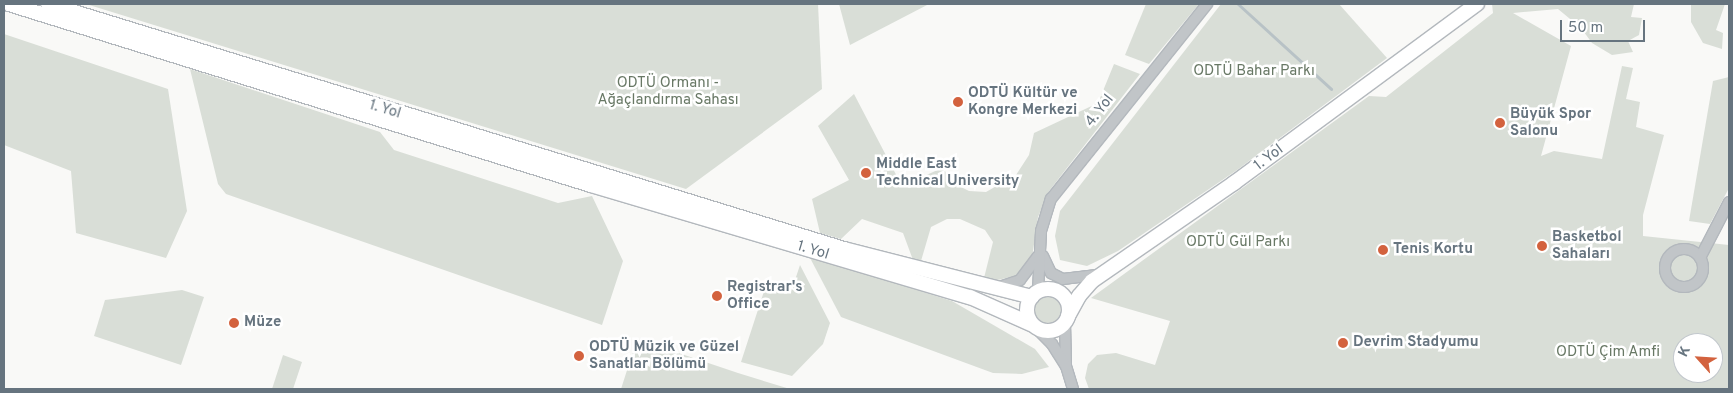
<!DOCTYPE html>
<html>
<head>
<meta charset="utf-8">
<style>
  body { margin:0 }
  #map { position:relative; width:1733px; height:393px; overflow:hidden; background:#f9f9f7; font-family:Overpass,sans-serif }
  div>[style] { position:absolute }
  .green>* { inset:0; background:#d9ded7 }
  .round { border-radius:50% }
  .stream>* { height:3px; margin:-1.5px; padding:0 1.5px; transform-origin:1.5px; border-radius:1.5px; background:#b8c2c6 }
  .roads { filter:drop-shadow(1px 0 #b3b8bd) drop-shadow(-1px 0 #b3b8bd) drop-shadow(0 1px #b3b8bd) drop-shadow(0 -1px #b3b8bd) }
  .street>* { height:10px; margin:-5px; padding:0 5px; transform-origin:5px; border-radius:5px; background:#c1c5c8 }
  .street>.ring { margin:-5px; padding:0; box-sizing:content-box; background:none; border:10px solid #c1c5c8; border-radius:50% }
  .secondary>* { height:14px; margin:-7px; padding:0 7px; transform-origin:7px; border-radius:7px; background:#fff }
  .secondary>.ring { margin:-7px; padding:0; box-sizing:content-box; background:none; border:14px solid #fff; border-radius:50% }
  .dots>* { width:14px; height:14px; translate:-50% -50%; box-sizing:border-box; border:2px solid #fff; border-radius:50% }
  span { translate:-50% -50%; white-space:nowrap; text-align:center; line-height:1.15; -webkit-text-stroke:5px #fff; paint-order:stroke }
  .park-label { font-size:15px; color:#687865 }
  .poi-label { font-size:15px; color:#66747f; font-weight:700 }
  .left { translate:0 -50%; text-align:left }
  .street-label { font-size:15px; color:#66747f }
  .frame { position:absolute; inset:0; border:5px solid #66747f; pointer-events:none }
  .north { position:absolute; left:1673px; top:333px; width:50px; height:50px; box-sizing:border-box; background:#fff; border:1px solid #c2c7cc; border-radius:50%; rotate:296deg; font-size:14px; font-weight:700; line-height:20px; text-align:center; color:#66747f }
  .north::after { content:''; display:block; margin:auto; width:18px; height:22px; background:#d3623e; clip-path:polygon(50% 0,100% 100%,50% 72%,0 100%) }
  .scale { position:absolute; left:1560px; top:20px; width:85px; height:22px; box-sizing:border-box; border:2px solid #66747f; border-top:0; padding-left:6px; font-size:15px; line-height:18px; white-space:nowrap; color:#66747f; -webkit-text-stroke:4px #fff; paint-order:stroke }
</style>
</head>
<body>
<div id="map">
  <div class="green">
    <i style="clip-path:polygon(86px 4px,818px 4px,822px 89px,686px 189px)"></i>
    <i style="clip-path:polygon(839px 4px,929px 4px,850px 45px)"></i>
    <i style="clip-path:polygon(1146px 4px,1199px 4px,1149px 64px,1125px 55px)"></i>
    <i style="clip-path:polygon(1221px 4px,1339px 4px,1387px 58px,1237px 170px,1118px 251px,1087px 266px,1060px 260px,1055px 236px,1060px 211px)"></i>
    <i style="clip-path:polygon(evenodd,1492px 4px,1634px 4px,1631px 17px,1642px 18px,1639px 35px,1628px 41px,1633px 52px,1612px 55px,1592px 43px,1581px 28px,1558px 9px,1513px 13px,1571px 46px,1541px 156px,1554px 151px,1602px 159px,1622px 66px,1633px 68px,1626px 99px,1640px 102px,1636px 127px,1664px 135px,1643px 215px,1643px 236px,1729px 245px,1729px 389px,1089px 389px,1085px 378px,1088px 364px,1097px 355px,1116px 353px,1155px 365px,1170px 321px,1091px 298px,1369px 96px,1386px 97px,1493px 13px,1492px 4px,1683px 343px,1713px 343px,1713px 373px,1683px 373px,1683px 343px)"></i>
    <i style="clip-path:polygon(1691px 4px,1725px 4px,1716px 30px,1723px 33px,1722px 49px,1703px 43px,1691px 22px)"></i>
    <i style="clip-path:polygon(4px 34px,168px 89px,187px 211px,166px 258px,76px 233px,71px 171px,4px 145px)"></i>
    <i style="clip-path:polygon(1114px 64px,1140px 74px,1049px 191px,1038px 217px,1032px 258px,1015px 276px,993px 281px,984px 278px,993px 242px,985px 230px,960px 219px,947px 219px,931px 227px,921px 261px,913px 260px,903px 233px,862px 219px,841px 239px,820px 233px,812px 199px,849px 180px,818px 126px,854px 94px,902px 186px,942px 168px,959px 186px,969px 191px,986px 192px,1016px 175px,1029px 155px,1034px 133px,1098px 103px)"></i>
    <i style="clip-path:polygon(190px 69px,380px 132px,394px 150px,558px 203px,592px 196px,623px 261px,602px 325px,226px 194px,218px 184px)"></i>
    <i style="clip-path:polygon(1729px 77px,1729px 188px,1710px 224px,1689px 221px,1713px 81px)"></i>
    <i style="clip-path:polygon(809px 256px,952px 301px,1035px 349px,1049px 367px,1022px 374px,993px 373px,841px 317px)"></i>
    <i style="clip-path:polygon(800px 265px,830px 323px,823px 344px,792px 376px,741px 362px,766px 285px,791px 292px)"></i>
    <i style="clip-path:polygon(182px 290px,204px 297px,181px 365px,94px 336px,105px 300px)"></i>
    <i class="round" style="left:1035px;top:297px;width:26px;height:26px"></i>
    <i style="clip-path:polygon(637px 339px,738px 373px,790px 389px,621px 389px)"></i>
    <i style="clip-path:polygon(283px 355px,302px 362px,293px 389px,272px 389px)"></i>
  </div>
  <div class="stream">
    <i style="left:1238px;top:4px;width:126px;rotate:42.4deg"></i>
  </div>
  <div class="roads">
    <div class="street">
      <i class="ring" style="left:1665px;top:249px;width:28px;height:28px"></i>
      <i style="left:1043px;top:256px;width:19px;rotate:65deg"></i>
      <i style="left:1051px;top:273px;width:13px;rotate:27deg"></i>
      <i style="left:1063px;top:279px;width:34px;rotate:-7deg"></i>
      <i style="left:1700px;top:258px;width:63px;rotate:-62.6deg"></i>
      <i style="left:999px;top:287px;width:22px;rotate:-18deg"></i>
      <i style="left:1020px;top:280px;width:30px;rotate:-53deg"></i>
      <i style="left:1038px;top:291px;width:60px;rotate:-87.1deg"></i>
      <i style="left:1041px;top:231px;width:34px;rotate:-73deg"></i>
      <i style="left:1051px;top:199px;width:250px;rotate:-51.3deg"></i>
      <i style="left:1065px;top:323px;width:43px;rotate:88.7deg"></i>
      <i style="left:1066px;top:366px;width:24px;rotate:73deg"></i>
      <i style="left:1037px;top:329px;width:21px;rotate:45deg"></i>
      <i style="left:1052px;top:344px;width:25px;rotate:58deg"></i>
    </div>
    <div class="secondary">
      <i style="left:9px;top:4px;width:609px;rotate:17.28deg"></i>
      <i style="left:591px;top:185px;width:395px;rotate:16.5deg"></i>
      <i style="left:970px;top:297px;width:67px;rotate:23.9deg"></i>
      <i style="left:48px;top:4px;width:833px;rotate:17.11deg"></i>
      <i style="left:844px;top:249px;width:194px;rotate:14.3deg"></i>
      <i class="ring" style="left:1027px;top:289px;width:28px;height:28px"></i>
      <i style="left:1068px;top:316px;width:23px;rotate:-61deg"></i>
      <i style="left:1079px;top:296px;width:20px;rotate:-49deg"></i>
      <i style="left:1092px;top:281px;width:173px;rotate:-34.6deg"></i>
      <i style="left:1234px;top:183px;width:302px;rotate:-36.4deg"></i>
    </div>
  </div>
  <div class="dots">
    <i style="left:958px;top:102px;background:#d3623e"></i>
    <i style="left:1500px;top:123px;background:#d3623e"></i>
    <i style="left:866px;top:173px;background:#d3623e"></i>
    <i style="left:1542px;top:246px;background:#d3623e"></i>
    <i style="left:1383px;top:250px;background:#d3623e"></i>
    <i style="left:717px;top:296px;background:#d3623e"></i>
    <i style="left:234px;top:323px;background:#d3623e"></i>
    <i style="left:1343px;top:343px;background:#d3623e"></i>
    <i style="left:579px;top:356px;background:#d3623e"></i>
  </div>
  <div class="park-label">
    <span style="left:1254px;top:72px">ODTÜ Bahar Parkı</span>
    <span style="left:668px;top:92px">ODTÜ Ormanı -<br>Ağaçlandırma Sahası</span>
    <span style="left:1238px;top:243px">ODTÜ Gül Parkı</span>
    <span style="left:1608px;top:353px">ODTÜ Çim Amfi</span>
  </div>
  <div class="poi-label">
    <span class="left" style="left:968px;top:102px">ODTÜ Kültür ve<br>Kongre Merkezi</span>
    <span class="left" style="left:1510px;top:123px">Büyük Spor<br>Salonu</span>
    <span class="left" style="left:876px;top:173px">Middle East<br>Technical University</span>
    <span class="left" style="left:1552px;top:246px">Basketbol<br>Sahaları</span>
    <span class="left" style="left:1393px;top:250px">Tenis Kortu</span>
    <span class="left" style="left:727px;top:296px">Registrar's<br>Office</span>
    <span class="left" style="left:244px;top:323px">Müze</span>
    <span class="left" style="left:1353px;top:343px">Devrim Stadyumu</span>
    <span class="left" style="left:589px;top:356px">ODTÜ Müzik ve Güzel<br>Sanatlar Bölümü</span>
  </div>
  <div class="street-label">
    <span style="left:385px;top:110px;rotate:17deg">1. Yol</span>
    <span style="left:1100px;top:111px;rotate:-52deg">4. Yol</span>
    <span style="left:1269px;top:158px;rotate:-37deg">1. Yol</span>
    <span style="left:813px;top:251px;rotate:17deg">1. Yol</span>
  </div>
  <div class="frame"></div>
  <div class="north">K</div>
  <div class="scale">50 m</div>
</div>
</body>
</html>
